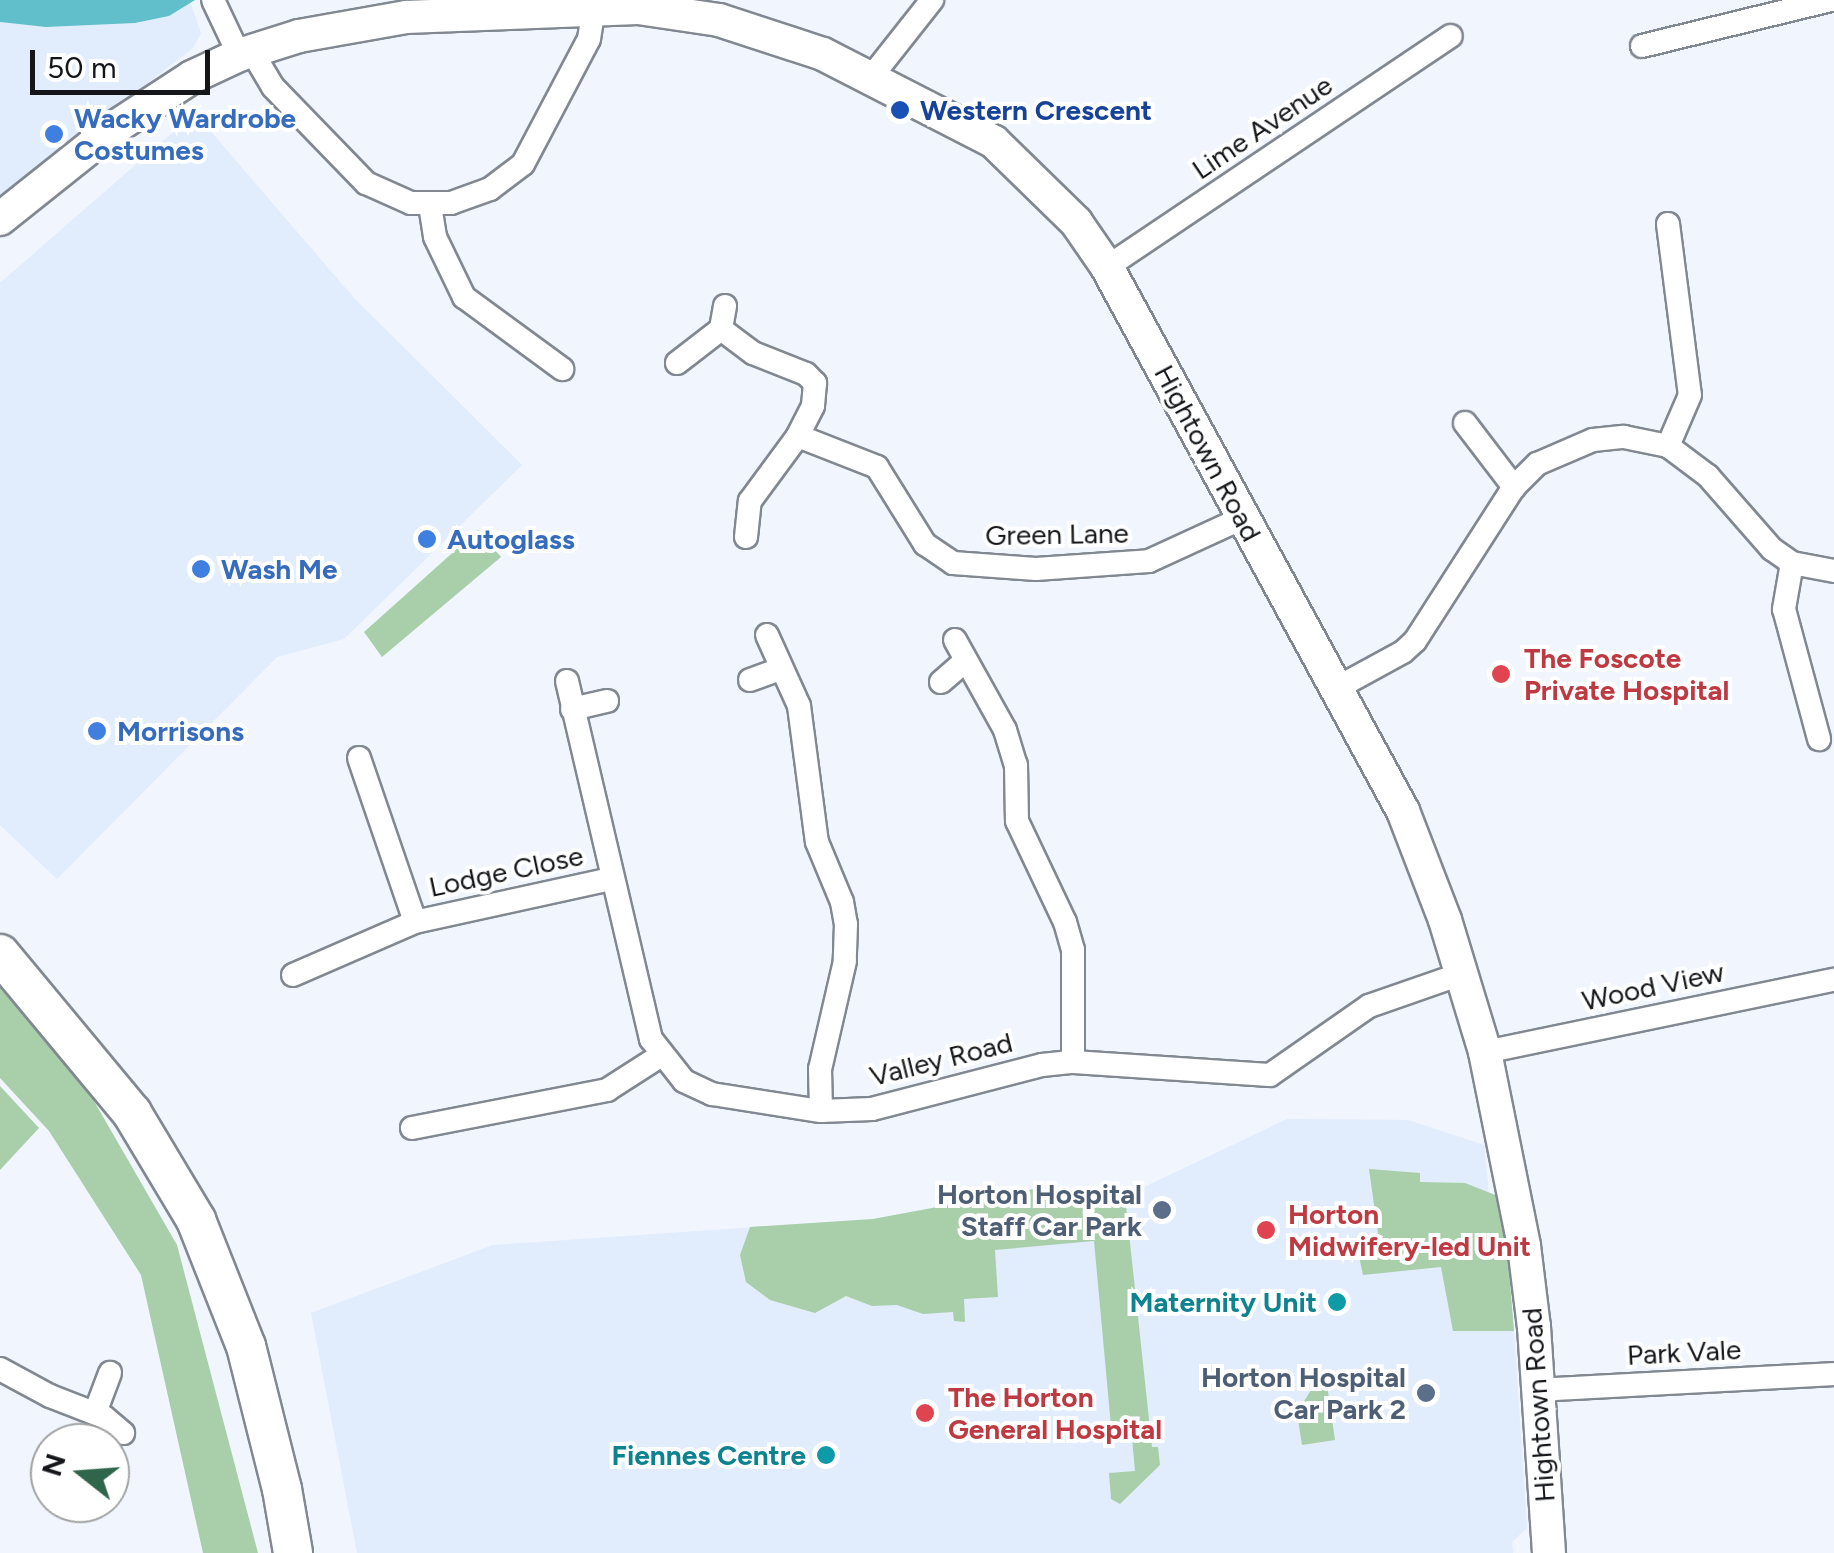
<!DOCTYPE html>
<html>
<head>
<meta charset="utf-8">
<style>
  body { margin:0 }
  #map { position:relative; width:1834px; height:1553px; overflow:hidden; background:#f0f5fe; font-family:Figtree,sans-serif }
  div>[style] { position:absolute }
  .built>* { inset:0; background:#e1ecfd }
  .green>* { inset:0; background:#a8cfa9 }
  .water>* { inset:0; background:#60bfca }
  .roads { filter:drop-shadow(2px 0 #828891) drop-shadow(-2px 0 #828891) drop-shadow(0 2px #828891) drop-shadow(0 -2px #828891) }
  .street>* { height:22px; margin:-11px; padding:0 11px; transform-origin:11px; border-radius:11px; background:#fff }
  .secondary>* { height:32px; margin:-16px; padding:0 16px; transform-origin:16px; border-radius:16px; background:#fff }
  .primary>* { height:38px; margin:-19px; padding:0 19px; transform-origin:19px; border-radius:19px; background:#fff }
  .dots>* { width:28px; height:28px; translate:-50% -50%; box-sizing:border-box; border:5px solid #fff; border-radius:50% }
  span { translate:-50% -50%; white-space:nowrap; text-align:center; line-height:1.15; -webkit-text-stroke:8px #fff; paint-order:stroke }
  .transit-label { font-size:28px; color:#164399; font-weight:700 }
  .left { translate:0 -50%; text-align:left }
  .shop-label { font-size:28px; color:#366cbe; font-weight:700 }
  .street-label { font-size:28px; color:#14161a }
  .health-label { font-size:28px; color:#be3a42; font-weight:700 }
  .service-label { font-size:28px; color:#4e5e75; font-weight:700 }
  .right { translate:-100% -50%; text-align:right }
  .culture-label { font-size:28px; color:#0d838f; font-weight:700 }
  .north { position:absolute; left:30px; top:1423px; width:100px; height:100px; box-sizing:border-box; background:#fff; border:2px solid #a1a2a3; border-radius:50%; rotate:287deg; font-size:28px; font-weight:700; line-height:40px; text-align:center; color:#14161a }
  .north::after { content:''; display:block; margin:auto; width:35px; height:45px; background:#2e654b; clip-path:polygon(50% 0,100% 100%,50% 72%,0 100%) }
  .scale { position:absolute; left:30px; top:50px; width:180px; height:45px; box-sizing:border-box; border:5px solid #14161a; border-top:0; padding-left:12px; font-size:30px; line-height:35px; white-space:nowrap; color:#14161a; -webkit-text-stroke:8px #fff; paint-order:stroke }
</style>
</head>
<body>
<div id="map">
  <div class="built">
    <i style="clip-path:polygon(190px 2px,201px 33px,193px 48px,0 197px,0 22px,46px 27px,135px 23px,169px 16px)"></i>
    <i style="clip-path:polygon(195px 113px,354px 298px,522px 465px,344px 639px,277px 657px,57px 879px,0 825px,0 283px)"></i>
    <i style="clip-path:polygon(1287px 1119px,1408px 1120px,1484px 1145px,1489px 1194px,1503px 1198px,1514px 1331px,1527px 1528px,1512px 1542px,1513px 1553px,357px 1553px,311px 1313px,493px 1245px,873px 1219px,1039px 1188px,1100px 1208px)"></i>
  </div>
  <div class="green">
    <i style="clip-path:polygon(478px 530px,501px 557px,382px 657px,364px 632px)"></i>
    <i style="clip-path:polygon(0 982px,87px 1089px,177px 1245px,258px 1553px,203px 1553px,141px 1275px,49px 1131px,0 1078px)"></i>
    <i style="clip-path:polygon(0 1086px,39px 1128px,0 1170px)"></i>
    <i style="clip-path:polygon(1369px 1169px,1420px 1173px,1420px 1182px,1465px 1183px,1503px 1198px,1514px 1331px,1453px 1331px,1441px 1267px,1363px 1275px,1356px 1243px,1360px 1236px,1378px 1233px)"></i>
    <i style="clip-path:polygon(1039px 1188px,1100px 1208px,1125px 1196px,1152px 1447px,1158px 1447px,1160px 1465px,1120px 1504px,1111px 1499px,1109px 1473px,1135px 1471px,1131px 1427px,1111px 1426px,1094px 1241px,995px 1250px,998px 1297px,964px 1299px,965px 1322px,954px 1321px,953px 1312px,923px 1314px,897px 1305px,872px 1306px,846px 1296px,815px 1313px,770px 1300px,746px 1282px,740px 1255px,750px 1227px,873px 1219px)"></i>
    <i style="clip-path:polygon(1326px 1378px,1335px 1440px,1302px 1445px,1297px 1413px,1314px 1385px)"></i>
  </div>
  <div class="water">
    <i style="clip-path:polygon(0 0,195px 0,169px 16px,135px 23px,46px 27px,0 22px)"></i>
  </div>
  <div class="roads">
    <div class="street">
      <i style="left:213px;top:0;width:61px;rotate:64.7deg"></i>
      <i style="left:1642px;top:46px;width:195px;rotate:-13.7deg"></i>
      <i style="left:251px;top:50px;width:43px;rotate:59.3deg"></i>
      <i style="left:273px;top:87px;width:134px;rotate:45.9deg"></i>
      <i style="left:366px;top:183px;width:49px;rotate:24deg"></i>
      <i style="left:411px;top:203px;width:40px"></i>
      <i style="left:451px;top:203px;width:41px;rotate:-19.7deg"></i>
      <i style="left:490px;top:189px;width:41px;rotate:-37.1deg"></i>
      <i style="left:523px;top:164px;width:141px;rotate:-62.2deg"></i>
      <i style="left:589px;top:39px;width:31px;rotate:-81deg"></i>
      <i style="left:872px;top:76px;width:97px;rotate:-51.7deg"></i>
      <i style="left:430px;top:205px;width:32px;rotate:81deg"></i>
      <i style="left:435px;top:237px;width:67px;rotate:64.2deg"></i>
      <i style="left:464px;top:297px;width:122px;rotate:36.3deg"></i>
      <i style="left:1668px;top:224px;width:172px;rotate:82.7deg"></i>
      <i style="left:1690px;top:395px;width:56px;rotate:113.3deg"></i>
      <i style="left:1107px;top:267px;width:414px;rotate:-33.9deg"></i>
      <i style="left:725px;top:306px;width:23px;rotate:100deg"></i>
      <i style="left:721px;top:329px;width:40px;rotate:37deg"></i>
      <i style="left:753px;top:353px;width:57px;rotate:21.6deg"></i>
      <i style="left:806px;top:374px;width:13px;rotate:45deg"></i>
      <i style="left:815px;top:383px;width:23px;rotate:95deg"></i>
      <i style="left:813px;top:406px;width:34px;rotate:117deg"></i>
      <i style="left:798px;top:436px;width:85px;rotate:21.4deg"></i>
      <i style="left:877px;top:467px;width:91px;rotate:58.1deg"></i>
      <i style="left:925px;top:544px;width:34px;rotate:34deg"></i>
      <i style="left:953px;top:563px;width:83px;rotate:4.1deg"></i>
      <i style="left:1036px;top:569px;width:113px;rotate:-4deg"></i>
      <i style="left:1149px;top:561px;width:103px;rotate:-24.6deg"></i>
      <i style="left:677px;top:363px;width:56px;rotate:-37.7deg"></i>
      <i style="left:1465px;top:423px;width:81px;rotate:52.6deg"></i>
      <i style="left:746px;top:537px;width:36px;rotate:-84deg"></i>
      <i style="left:750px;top:501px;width:81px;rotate:-53.6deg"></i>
      <i style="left:1792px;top:563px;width:47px;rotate:99.9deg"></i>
      <i style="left:1784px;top:609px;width:135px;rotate:74.9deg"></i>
      <i style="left:767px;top:635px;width:78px;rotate:65.7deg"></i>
      <i style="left:799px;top:706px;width:137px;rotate:82.5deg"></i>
      <i style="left:817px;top:842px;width:65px;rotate:67.4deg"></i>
      <i style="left:842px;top:902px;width:22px;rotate:80deg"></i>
      <i style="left:846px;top:924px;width:37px;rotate:92deg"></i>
      <i style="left:845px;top:961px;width:111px;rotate:103deg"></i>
      <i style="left:820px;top:1069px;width:42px;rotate:88.6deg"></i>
      <i style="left:955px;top:640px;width:103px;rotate:60.9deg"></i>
      <i style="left:1005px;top:730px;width:37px;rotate:73deg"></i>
      <i style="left:1016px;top:765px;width:56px;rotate:89deg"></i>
      <i style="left:1017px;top:821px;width:112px;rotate:64.6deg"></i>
      <i style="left:1065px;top:922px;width:29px;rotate:74deg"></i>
      <i style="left:1073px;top:950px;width:112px;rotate:90deg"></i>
      <i style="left:750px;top:680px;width:33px;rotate:-20deg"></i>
      <i style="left:567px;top:681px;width:368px;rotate:76.8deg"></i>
      <i style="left:651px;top:1039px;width:53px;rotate:51.8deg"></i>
      <i style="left:684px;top:1081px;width:31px;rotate:25deg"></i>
      <i style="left:712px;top:1094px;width:110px;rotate:8.9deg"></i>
      <i style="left:821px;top:1111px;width:51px;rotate:-2.2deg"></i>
      <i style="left:872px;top:1109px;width:176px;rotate:-14.5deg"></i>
      <i style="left:1042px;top:1065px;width:31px;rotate:-6deg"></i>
      <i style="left:1073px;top:1062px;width:197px;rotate:3.8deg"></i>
      <i style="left:1270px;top:1075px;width:121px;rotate:-34.9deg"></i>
      <i style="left:1369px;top:1006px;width:97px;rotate:-19.2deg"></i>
      <i style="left:941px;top:682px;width:33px;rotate:-41deg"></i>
      <i style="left:1335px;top:689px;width:77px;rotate:-28.6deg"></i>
      <i style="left:1403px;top:652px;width:16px;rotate:-43deg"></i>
      <i style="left:1415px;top:641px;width:183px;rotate:-57.3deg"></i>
      <i style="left:1514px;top:487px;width:33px;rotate:-45deg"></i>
      <i style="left:1537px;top:464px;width:61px;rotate:-23.2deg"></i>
      <i style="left:1593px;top:440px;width:31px;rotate:-6deg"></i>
      <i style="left:1624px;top:437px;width:45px;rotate:11.6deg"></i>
      <i style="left:1668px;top:446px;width:50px;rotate:36.9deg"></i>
      <i style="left:1708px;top:476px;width:97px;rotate:48.8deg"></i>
      <i style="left:1772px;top:549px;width:24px;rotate:35deg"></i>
      <i style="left:1792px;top:563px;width:43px;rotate:10.8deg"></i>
      <i style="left:572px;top:709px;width:36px;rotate:-13deg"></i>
      <i style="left:359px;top:758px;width:173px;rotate:71.1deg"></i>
      <i style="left:293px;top:975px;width:133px;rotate:-23.5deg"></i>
      <i style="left:415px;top:922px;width:200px;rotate:-12.4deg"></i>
      <i style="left:1485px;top:1052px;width:356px;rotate:-11.7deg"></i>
      <i style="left:412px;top:1128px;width:199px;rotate:-11deg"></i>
      <i style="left:607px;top:1090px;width:63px;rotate:-32.7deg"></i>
      <i style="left:0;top:1369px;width:57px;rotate:28.4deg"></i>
      <i style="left:50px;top:1396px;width:58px;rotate:21.3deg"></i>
      <i style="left:104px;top:1417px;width:25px;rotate:40deg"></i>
      <i style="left:1538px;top:1390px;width:296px;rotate:-3.1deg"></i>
      <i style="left:95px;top:1413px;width:43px;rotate:-69.4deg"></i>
    </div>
    <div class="secondary">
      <i style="left:0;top:219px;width:146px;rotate:-38.6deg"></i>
      <i style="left:114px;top:128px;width:93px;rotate:-33.2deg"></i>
      <i style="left:192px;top:77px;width:52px;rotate:-25.1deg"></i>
      <i style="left:239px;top:55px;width:63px;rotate:-17.6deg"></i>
      <i style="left:299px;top:36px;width:109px;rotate:-10.1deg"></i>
      <i style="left:406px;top:17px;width:232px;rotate:-2.2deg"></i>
      <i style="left:638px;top:8px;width:82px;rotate:8.4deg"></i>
      <i style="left:719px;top:20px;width:109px;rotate:18.1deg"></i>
      <i style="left:823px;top:54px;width:192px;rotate:27.2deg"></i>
      <i style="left:994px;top:142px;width:115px;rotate:44.3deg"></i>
      <i style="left:1076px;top:222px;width:55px;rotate:55.4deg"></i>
      <i style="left:1107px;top:267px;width:619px;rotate:61.45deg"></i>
      <i style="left:1403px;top:811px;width:117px;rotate:68.9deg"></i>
      <i style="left:1445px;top:920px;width:138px;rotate:73.1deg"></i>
      <i style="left:1485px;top:1052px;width:198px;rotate:78.6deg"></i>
      <i style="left:1524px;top:1246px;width:82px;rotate:83deg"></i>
      <i style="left:1534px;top:1327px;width:226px;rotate:86.2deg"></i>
    </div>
    <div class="primary">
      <i style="left:0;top:954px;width:207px;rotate:50.3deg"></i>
      <i style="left:132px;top:1113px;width:125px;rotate:59.1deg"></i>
      <i style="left:196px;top:1220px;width:136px;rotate:68.4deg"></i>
      <i style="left:246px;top:1346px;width:147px;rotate:75.9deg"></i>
      <i style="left:282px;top:1489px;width:65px;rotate:80.2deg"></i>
    </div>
  </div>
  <div class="dots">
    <i style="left:900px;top:110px;background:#1a4fb4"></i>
    <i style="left:54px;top:134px;background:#3f7fe0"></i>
    <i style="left:427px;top:539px;background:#3f7fe0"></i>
    <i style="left:201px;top:569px;background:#3f7fe0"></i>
    <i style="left:1501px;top:674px;background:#e0444e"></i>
    <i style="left:97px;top:731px;background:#3f7fe0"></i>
    <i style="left:1162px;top:1210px;background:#5c6f8a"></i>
    <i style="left:1266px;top:1230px;background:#e0444e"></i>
    <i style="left:1337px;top:1302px;background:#0f9aa8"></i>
    <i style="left:1426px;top:1393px;background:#5c6f8a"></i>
    <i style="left:925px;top:1413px;background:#e0444e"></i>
    <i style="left:826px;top:1455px;background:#0f9aa8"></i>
  </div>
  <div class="transit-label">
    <span class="left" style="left:920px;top:110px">Western Crescent</span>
  </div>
  <div class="shop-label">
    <span class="left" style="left:74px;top:134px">Wacky Wardrobe<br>Costumes</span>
    <span class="left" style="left:447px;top:539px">Autoglass</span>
    <span class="left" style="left:221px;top:569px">Wash Me</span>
    <span class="left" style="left:117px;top:731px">Morrisons</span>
  </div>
  <div class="street-label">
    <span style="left:1262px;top:127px;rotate:-34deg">Lime Avenue</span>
    <span style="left:1208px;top:453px;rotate:62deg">Hightown Road</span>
    <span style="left:1057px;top:534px;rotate:-1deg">Green Lane</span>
    <span style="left:506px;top:871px;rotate:-12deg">Lodge Close</span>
    <span style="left:1653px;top:986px;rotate:-12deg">Wood View</span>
    <span style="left:941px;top:1059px;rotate:-14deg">Valley Road</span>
    <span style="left:1684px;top:1352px;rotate:-3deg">Park Vale</span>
    <span style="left:1538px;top:1405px;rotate:-94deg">Hightown Road</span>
  </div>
  <div class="health-label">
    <span class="left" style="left:1524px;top:674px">The Foscote<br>Private Hospital</span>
    <span class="left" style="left:1288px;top:1230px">Horton<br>Midwifery-led Unit</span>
    <span class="left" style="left:948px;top:1413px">The Horton<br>General Hospital</span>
  </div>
  <div class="service-label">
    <span class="right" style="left:1142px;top:1210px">Horton Hospital<br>Staff Car Park</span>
    <span class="right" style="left:1406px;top:1393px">Horton Hospital<br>Car Park 2</span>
  </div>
  <div class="culture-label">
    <span class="right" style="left:1317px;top:1302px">Maternity Unit</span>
    <span class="right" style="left:806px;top:1455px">Fiennes Centre</span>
  </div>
  <div class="north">N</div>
  <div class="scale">50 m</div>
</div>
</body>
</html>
